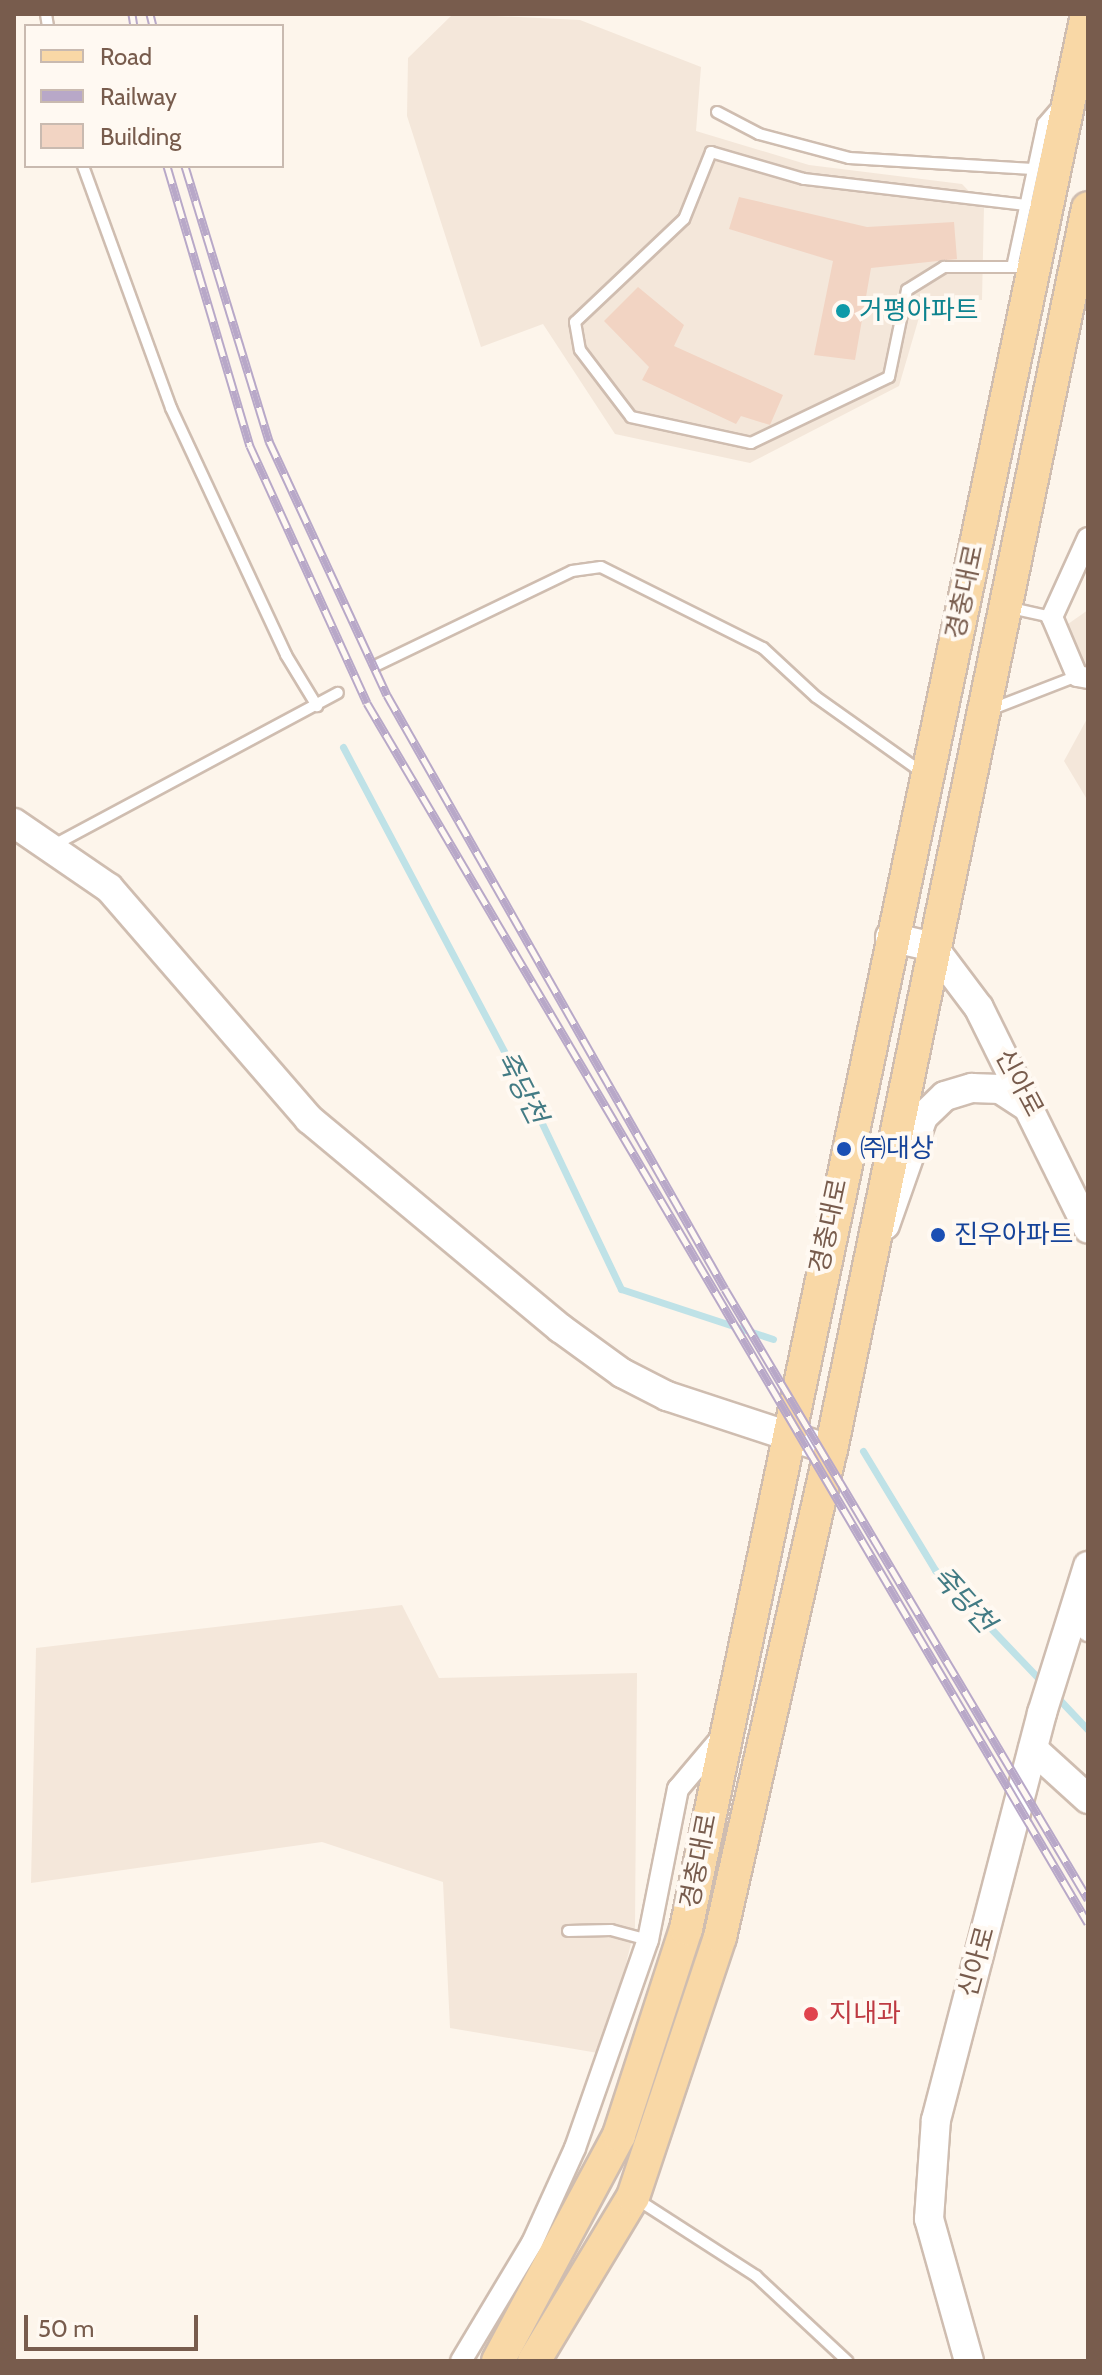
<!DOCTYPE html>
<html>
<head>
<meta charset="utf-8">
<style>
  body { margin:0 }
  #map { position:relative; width:1102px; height:2375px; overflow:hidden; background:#fdf5eb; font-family:Cabin,"Noto Sans KR",sans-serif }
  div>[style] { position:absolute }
  .residential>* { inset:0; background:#f4e7da }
  .stream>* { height:7px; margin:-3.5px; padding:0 3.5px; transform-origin:3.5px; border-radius:3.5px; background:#bfe2e7 }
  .building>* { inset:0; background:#f2d4c3 }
  .roads { filter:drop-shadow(2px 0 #cfbdb0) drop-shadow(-2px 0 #cfbdb0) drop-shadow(0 2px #cfbdb0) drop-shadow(0 -2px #cfbdb0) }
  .lane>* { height:10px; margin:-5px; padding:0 5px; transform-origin:5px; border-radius:5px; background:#fff }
  .street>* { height:20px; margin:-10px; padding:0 10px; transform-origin:10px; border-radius:10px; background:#fff }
  .secondary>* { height:28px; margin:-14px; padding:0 14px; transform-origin:14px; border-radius:14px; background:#fff }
  .primary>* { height:32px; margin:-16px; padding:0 16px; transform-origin:16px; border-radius:16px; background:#f9d8a6 }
  .rail>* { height:9px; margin-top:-4.5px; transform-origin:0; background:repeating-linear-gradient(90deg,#fff9f2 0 18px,#b8a8c8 0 36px); box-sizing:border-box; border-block:2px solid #b8a8c8 }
  .dots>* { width:22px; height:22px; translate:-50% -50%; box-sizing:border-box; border:4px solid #fff9f2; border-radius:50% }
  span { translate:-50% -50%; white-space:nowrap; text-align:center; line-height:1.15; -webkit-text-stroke:8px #fff9f2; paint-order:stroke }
  .culture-label { font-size:26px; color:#0d838f }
  .left { translate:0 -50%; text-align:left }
  .street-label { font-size:26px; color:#785c4d }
  .transit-label { font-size:26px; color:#164399 }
  .health-label { font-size:26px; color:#be3a42 }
  .water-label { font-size:28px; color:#437b84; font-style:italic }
  .frame { position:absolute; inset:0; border:16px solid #785c4d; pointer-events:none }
  .legend { position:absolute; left:24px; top:24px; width:260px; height:144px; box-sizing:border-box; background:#fff9f2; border:2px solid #c9bab0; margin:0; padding:10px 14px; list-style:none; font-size:24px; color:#785c4d }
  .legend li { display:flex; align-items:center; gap:16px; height:40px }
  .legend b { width:40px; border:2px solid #c9bab0 }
  .scale { position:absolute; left:24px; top:2315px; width:174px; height:36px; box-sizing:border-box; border:4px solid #785c4d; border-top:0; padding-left:10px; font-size:24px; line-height:28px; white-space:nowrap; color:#785c4d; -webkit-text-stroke:6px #fff9f2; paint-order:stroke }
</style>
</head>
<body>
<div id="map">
  <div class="residential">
    <i style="clip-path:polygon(453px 14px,580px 20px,701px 67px,696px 131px,809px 165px,962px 184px,984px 207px,982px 300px,925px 297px,899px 386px,750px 463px,615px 434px,543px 324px,481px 347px,407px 116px,408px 58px)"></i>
    <i style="clip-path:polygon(1088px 610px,1088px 684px,1058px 631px)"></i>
    <i style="clip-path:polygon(1088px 717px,1088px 801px,1064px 761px)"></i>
    <i style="clip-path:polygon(402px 1605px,439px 1678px,637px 1673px,635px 1927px,604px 2054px,450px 2028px,443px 1882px,322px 1842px,31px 1883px,36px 1648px)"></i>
  </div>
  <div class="stream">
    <i style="left:343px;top:747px;width:416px;rotate:62.1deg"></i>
    <i style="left:538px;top:1115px;width:193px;rotate:64.5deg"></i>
    <i style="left:621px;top:1289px;width:160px;rotate:18.2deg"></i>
    <i style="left:863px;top:1451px;width:139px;rotate:58.8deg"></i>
    <i style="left:935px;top:1570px;width:158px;rotate:46.3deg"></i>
    <i style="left:1056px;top:1696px;width:47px;rotate:46.7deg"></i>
  </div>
  <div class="building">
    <i style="clip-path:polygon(739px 197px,867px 227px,954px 222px,957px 259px,871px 268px,855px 360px,814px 355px,833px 261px,729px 229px)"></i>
    <i style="clip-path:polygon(638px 287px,684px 325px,674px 346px,783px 395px,770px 425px,741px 416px,736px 424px,642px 380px,649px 367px,604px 321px)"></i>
  </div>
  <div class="roads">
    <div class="lane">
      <i style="left:46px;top:14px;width:12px;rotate:81deg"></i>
      <i style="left:717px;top:112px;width:47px;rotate:27.6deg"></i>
      <i style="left:759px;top:134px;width:93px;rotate:14.9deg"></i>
      <i style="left:849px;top:158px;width:184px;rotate:3.4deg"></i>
      <i style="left:83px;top:166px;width:258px;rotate:70deg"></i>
      <i style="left:171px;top:408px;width:272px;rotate:65deg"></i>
      <i style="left:286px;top:655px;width:60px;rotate:58.7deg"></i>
      <i style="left:1026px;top:205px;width:224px;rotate:-173.3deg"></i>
      <i style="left:804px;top:179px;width:97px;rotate:-163.8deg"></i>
      <i style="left:711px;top:152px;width:72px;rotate:111.9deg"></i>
      <i style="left:684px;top:219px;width:150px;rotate:136.6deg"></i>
      <i style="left:575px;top:322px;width:28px;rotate:80deg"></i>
      <i style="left:580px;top:350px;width:84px;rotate:52.7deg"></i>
      <i style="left:631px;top:417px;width:123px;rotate:12.2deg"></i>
      <i style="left:751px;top:443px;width:153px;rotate:-25.6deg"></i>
      <i style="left:889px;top:377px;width:89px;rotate:-78.3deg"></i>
      <i style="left:907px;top:290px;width:44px;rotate:-31.9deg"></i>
      <i style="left:944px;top:267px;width:86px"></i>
      <i style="left:1013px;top:263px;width:143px;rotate:-77.9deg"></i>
      <i style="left:1043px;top:123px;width:23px;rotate:-49deg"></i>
      <i style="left:1011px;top:608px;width:42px;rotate:12.4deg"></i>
      <i style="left:377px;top:665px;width:216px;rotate:-25.7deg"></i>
      <i style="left:572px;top:571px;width:29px;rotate:-8deg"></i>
      <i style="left:601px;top:567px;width:181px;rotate:26.6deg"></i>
      <i style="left:763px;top:648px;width:72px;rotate:42.8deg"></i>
      <i style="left:816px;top:697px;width:131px;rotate:35.4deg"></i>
      <i style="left:992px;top:709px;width:91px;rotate:-21.2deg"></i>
      <i style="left:54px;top:845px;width:322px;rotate:-28.2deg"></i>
      <i style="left:568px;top:1931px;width:43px;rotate:-1.3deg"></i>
      <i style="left:611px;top:1930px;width:38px;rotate:15deg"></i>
      <i style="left:635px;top:2198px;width:144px;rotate:32.8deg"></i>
      <i style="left:756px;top:2276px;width:125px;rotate:43deg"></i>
    </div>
    <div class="street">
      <i style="left:1088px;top:538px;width:87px;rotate:114.5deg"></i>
      <i style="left:1052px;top:617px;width:64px;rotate:67deg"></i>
      <i style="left:1077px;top:676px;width:11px;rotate:10deg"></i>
      <i style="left:1074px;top:1616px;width:21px;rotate:47deg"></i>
      <i style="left:461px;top:2361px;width:138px;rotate:-59deg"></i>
      <i style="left:532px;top:2243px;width:104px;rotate:-65.6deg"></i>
      <i style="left:575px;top:2148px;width:220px;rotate:-70.7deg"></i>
      <i style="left:648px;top:1940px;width:154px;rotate:-78.8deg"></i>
      <i style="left:678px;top:1789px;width:68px;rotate:-49.8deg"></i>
    </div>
    <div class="secondary">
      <i style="left:14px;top:823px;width:115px;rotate:34.4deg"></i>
      <i style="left:109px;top:888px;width:306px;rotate:49.1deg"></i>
      <i style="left:309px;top:1119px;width:327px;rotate:39.8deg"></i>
      <i style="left:560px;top:1328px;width:77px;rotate:36deg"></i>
      <i style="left:622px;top:1373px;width:51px;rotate:27.1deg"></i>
      <i style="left:667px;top:1396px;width:173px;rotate:18.2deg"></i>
      <i style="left:890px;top:937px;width:44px;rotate:13.1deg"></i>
      <i style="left:933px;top:947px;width:76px;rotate:53deg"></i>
      <i style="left:979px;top:1008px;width:246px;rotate:63.7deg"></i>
      <i style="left:885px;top:1225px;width:114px;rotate:-70.6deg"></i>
      <i style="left:923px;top:1117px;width:30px;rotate:-44deg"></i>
      <i style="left:945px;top:1096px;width:28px;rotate:-17deg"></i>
      <i style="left:972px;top:1088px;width:28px;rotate:2deg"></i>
      <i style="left:1000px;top:1089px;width:37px;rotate:33deg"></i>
      <i style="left:1033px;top:1749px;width:74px;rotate:42.3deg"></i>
      <i style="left:969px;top:2361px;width:148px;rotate:-105.7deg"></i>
      <i style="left:929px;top:2219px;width:99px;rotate:-86deg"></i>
      <i style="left:936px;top:2120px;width:421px;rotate:-75.4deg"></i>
      <i style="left:1042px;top:1713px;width:154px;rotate:-72.6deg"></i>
    </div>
    <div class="primary">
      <i style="left:498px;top:2361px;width:256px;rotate:-61.8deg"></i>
      <i style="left:619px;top:2135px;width:217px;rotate:-72deg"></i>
      <i style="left:686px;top:1929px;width:1957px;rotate:-78.17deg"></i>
      <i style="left:534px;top:2361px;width:192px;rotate:-58.9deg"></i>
      <i style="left:633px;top:2197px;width:274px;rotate:-71.5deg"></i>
      <i style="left:720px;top:1937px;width:499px;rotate:-77.2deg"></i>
      <i style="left:831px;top:1450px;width:1268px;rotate:-78.31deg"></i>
    </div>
  </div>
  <div class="rail">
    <i style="left:132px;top:14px;width:12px;rotate:81deg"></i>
    <i style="left:150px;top:14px;width:12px;rotate:76deg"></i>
    <i style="left:167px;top:166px;width:292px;rotate:73.5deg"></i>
    <i style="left:250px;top:446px;width:282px;rotate:65.5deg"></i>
    <i style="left:367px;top:703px;width:1417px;rotate:59.42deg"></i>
    <i style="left:185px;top:166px;width:288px;rotate:73deg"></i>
    <i style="left:269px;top:441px;width:280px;rotate:65.1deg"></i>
    <i style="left:387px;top:695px;width:683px;rotate:60.36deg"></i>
    <i style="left:725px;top:1289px;width:710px;rotate:59.24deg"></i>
  </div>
  <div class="dots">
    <i style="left:843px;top:311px;background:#0f9aa8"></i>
    <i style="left:844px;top:1149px;background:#1a4fb4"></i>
    <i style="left:938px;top:1235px;background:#1a4fb4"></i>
    <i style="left:811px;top:2014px;background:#e0444e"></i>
  </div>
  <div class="culture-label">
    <span class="left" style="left:859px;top:311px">거평아파트</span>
  </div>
  <div class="street-label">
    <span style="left:965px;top:592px;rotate:-78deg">경충대로</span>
    <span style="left:1019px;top:1083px;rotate:62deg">신아로</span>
    <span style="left:829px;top:1226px;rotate:-78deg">경충대로</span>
    <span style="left:699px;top:1861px;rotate:-79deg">경충대로</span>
    <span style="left:977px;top:1962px;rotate:-75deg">신아로</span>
  </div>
  <div class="transit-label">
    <span class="left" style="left:860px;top:1149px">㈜대상</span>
    <span class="left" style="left:954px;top:1235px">진우아파트</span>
  </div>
  <div class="health-label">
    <span class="left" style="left:829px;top:2014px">지내과</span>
  </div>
  <div class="water-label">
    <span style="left:522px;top:1087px;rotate:63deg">죽당천</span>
    <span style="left:964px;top:1599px;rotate:48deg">죽당천</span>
  </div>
  <div class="frame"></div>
  <ul class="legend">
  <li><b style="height:10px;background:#f9d8a6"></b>Road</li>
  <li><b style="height:10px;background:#b8a8c8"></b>Railway</li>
  <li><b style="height:22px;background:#f2d4c3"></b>Building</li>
  </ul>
  <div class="scale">50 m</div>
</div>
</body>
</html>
